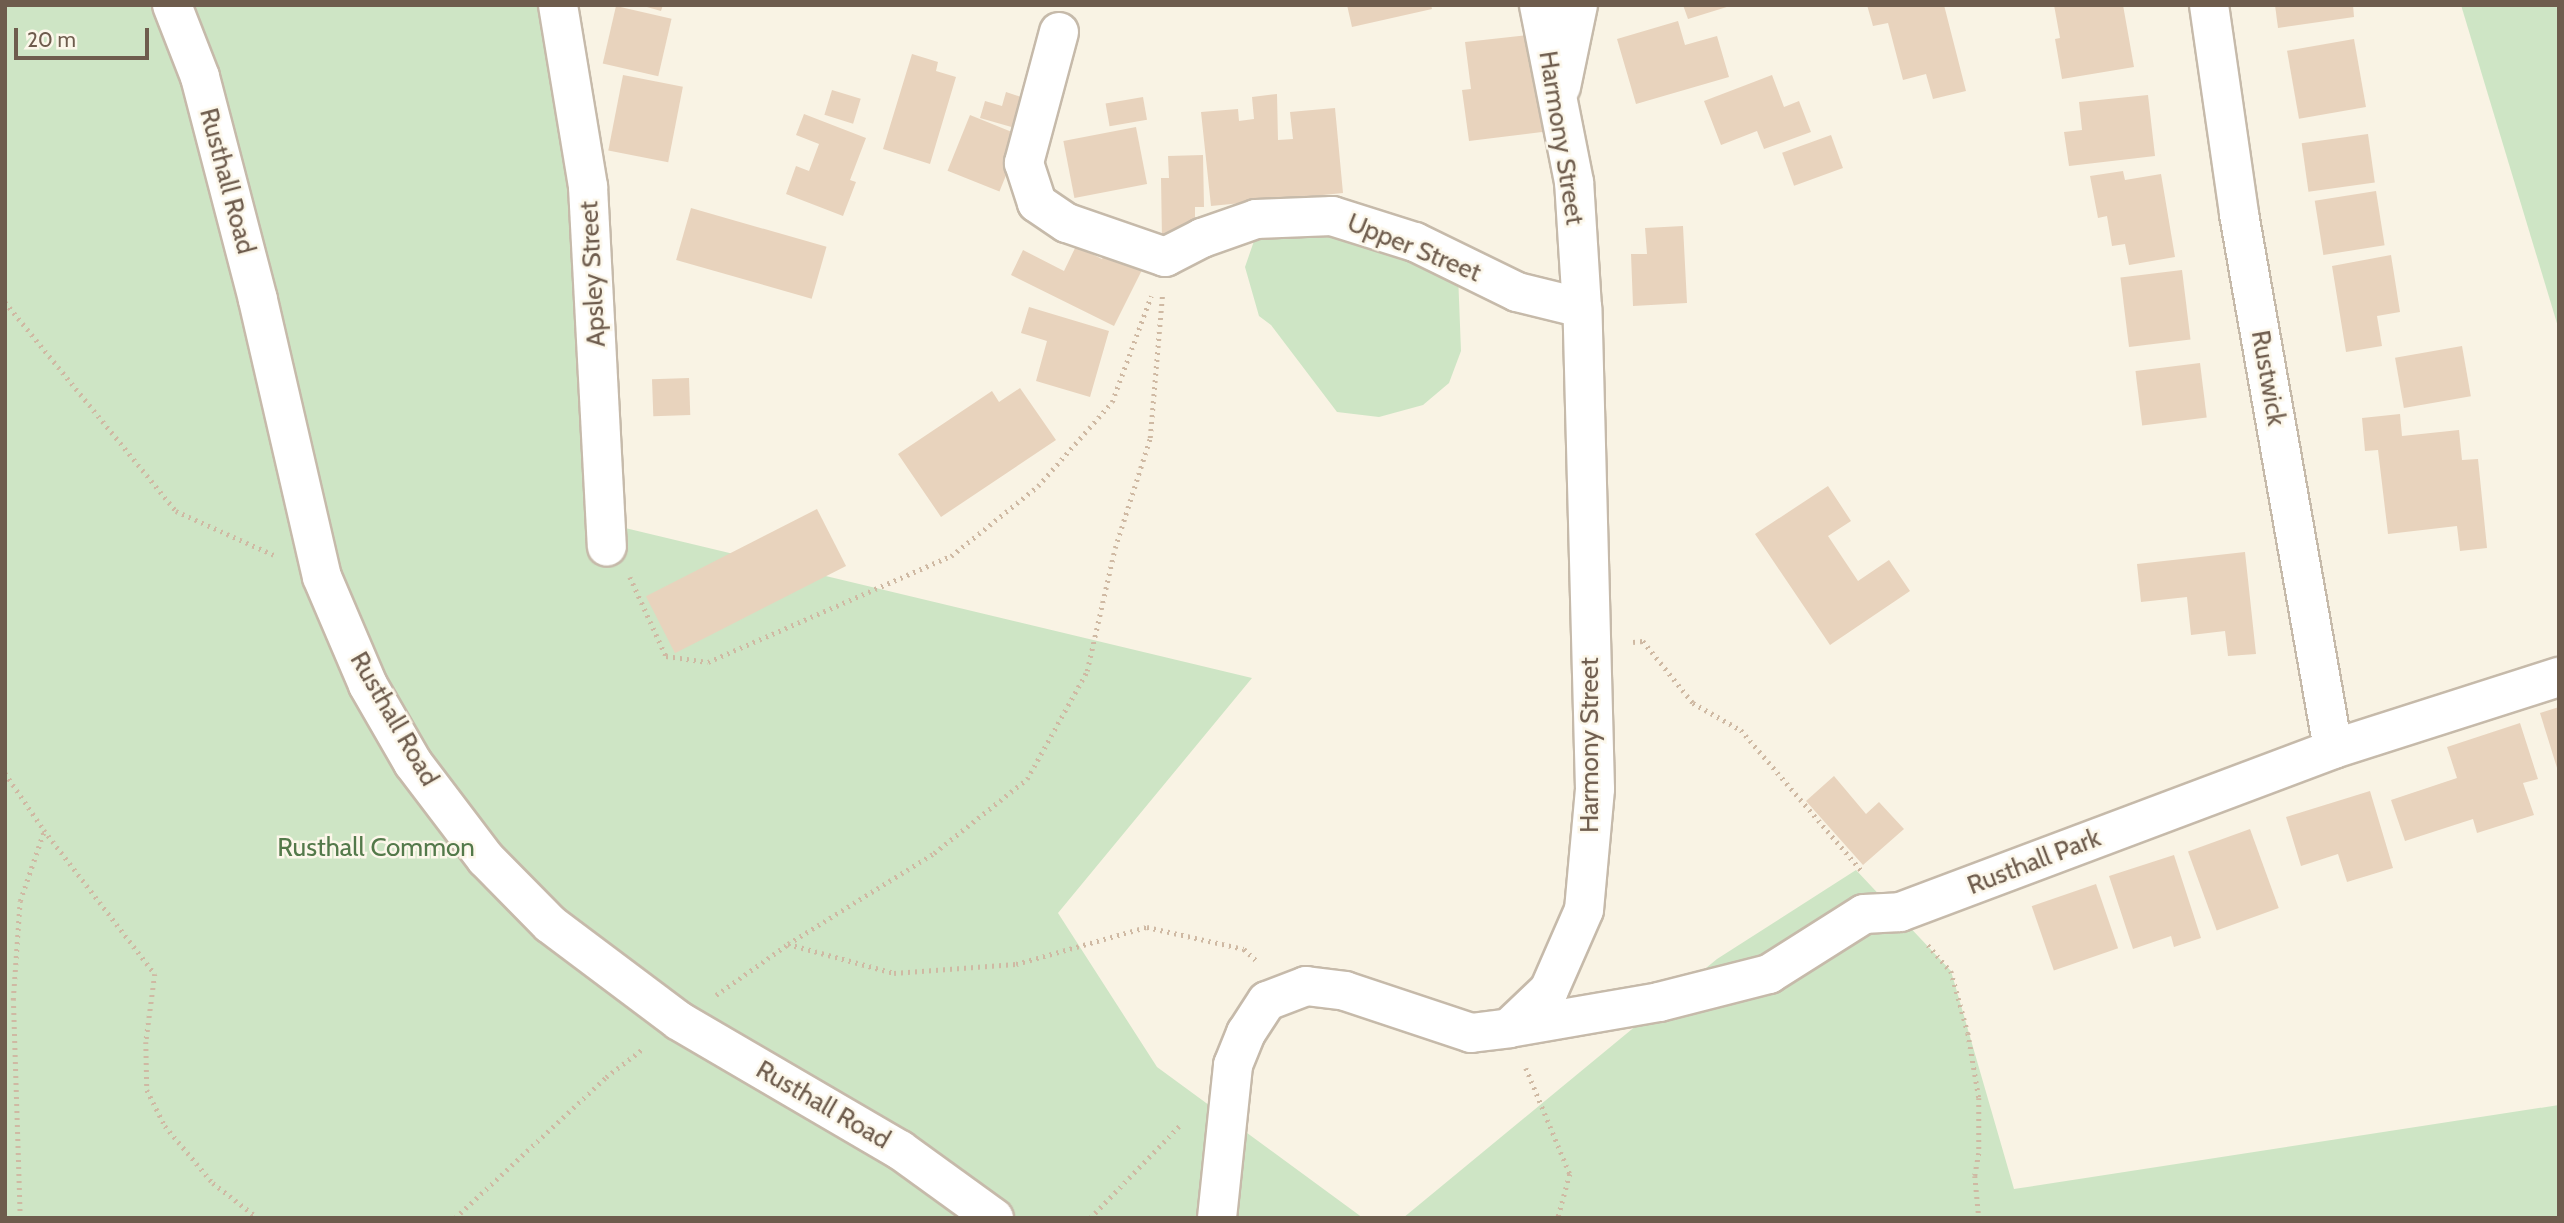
<!DOCTYPE html>
<html>
<head>
<meta charset="utf-8">
<style>
  body { margin:0 }
  #map { position:relative; width:2564px; height:1223px; overflow:hidden; background:#f9f3e4; font-family:Cabin,sans-serif }
  div>[style] { position:absolute }
  .green>* { inset:0; background:#cee5c5 }
  .building>* { inset:0; background:#e8d3bd; transform-origin:0 0 }
  .path>* { height:4.5px; margin-top:-2.25px; transform-origin:0; background:repeating-linear-gradient(90deg,#cfb9a3 0 2px,transparent 0 7px) }
  .roads { filter:drop-shadow(2px 0 #c6baaa) drop-shadow(-2px 0 #c6baaa) drop-shadow(0 2px #c6baaa) drop-shadow(0 -2px #c6baaa) }
  .minor>* { height:38px; margin:-19px; padding:0 19px; transform-origin:19px; border-radius:19px; background:#fff }
  span { translate:-50% -50%; white-space:nowrap; text-align:center; line-height:1.15; -webkit-text-stroke:5px #fcf7ea; paint-order:stroke }
  .street-label { font-size:26px; color:#6e5c4d }
  .park-label { font-size:26px; color:#53794a }
  .frame { position:absolute; inset:0; border:7px solid #6e5c4d; pointer-events:none }
  .scale { position:absolute; left:14px; top:28px; width:135px; height:32px; box-sizing:border-box; border:4px solid #6e5c4d; border-top:0; padding-left:9px; font-size:21px; line-height:24px; white-space:nowrap; color:#6e5c4d; -webkit-text-stroke:5px #fcf7ea; paint-order:stroke }
</style>
</head>
<body>
<div id="map">
  <div class="green">
    <i style="clip-path:polygon(5px 5px,576px 5px,600px 522px,1252px 678px,1058px 913px,1157px 1067px,1363px 1218px,5px 1218px)"></i>
    <i style="clip-path:polygon(2461px 5px,2559px 5px,2559px 330px)"></i>
    <i style="clip-path:polygon(1314px 223px,1458px 274px,1461px 351px,1449px 383px,1423px 405px,1379px 417px,1337px 412px,1271px 325px,1259px 316px,1245px 267px,1254px 241px,1273px 229px)"></i>
    <i style="clip-path:polygon(1856px 870px,1951px 971px,2014px 1189px,2559px 1105px,2559px 1218px,1403px 1218px,1717px 959px)"></i>
  </div>
  <div class="building">
    <i style="clip-path:polygon(640px 5px,663px 5px,661px 11px)"></i>
    <i style="clip-path:polygon(1347px 5px,1431px 5px,1432px 9px,1352px 27px)"></i>
    <i style="clip-path:polygon(1683px 5px,1730px 5px,1730px 6px,1688px 19px)"></i>
    <i style="clip-path:polygon(1867px 5px,1944px 5px,1966px 91px,1933px 99px,1926px 74px,1903px 80px,1888px 23px,1873px 26px)"></i>
    <i style="clip-path:polygon(2054px 5px,2123px 5px,2134px 67px,2062px 79px,2055px 39px,2060px 38px)"></i>
    <i style="clip-path:polygon(2275px 5px,2353px 5px,2354px 17px,2278px 28px)"></i>
    <i style="left:616px;top:6px;width:57px;height:59px;rotate:13deg"></i>
    <i style="clip-path:polygon(1678px 21px,1685px 45px,1717px 36px,1729px 77px,1636px 104px,1617px 39px)"></i>
    <i style="clip-path:polygon(1538px 34px,1550px 131px,1469px 141px,1462px 90px,1471px 89px,1465px 42px)"></i>
    <i style="left:2354px;top:39px;width:69px;height:68px;rotate:80deg"></i>
    <i style="clip-path:polygon(912px 54px,938px 62px,936px 71px,956px 77px,930px 164px,883px 149px)"></i>
    <i style="left:623px;top:75px;width:61px;height:77px;rotate:11deg"></i>
    <i style="clip-path:polygon(1772px 75px,1784px 107px,1799px 101px,1811px 132px,1764px 149px,1757px 131px,1721px 145px,1704px 101px)"></i>
    <i style="left:832px;top:90px;width:30px;height:26px;rotate:17deg"></i>
    <i style="clip-path:polygon(1006px 92px,1024px 98px,1015px 128px,980px 118px,985px 101px,1002px 106px)"></i>
    <i style="clip-path:polygon(1277px 94px,1278px 140px,1293px 139px,1290px 112px,1335px 108px,1343px 193px,1211px 206px,1201px 112px,1238px 109px,1239px 121px,1254px 119px,1252px 97px)"></i>
    <i style="clip-path:polygon(2148px 95px,2155px 156px,2069px 166px,2064px 132px,2082px 130px,2079px 102px)"></i>
    <i style="left:1143px;top:97px;width:23px;height:38px;rotate:80deg"></i>
    <i style="clip-path:polygon(804px 114px,866px 138px,850px 180px,856px 182px,843px 216px,786px 194px,796px 166px,809px 171px,819px 144px,796px 135px)"></i>
    <i style="left:970px;top:115px;width:56px;height:60px;rotate:22deg"></i>
    <i style="left:1136px;top:127px;width:58px;height:74px;rotate:79deg"></i>
    <i style="left:2368px;top:134px;width:49px;height:67px;rotate:82deg"></i>
    <i style="left:1831px;top:135px;width:35px;height:52px;rotate:70deg"></i>
    <i style="clip-path:polygon(1203px 155px,1204px 207px,1195px 207px,1195px 239px,1162px 240px,1161px 178px,1169px 178px,1168px 156px)"></i>
    <i style="clip-path:polygon(2123px 171px,2125px 180px,2161px 174px,2175px 257px,2129px 265px,2125px 244px,2112px 246px,2107px 216px,2098px 218px,2090px 176px)"></i>
    <i style="left:2376px;top:191px;width:55px;height:62px;rotate:81deg"></i>
    <i style="left:691px;top:208px;width:141px;height:54px;rotate:16deg"></i>
    <i style="clip-path:polygon(1683px 226px,1687px 303px,1633px 306px,1631px 254px,1647px 254px,1645px 228px)"></i>
    <i style="clip-path:polygon(1076px 246px,1102px 259px,1108px 248px,1144px 266px,1114px 326px,1011px 275px,1023px 250px,1064px 271px)"></i>
    <i style="clip-path:polygon(2391px 255px,2400px 312px,2377px 316px,2382px 346px,2346px 352px,2332px 266px)"></i>
    <i style="left:2182px;top:270px;width:70px;height:62px;rotate:83deg"></i>
    <i style="clip-path:polygon(1029px 307px,1109px 331px,1090px 397px,1036px 381px,1047px 341px,1021px 333px)"></i>
    <i style="left:2462px;top:346px;width:51px;height:68px;rotate:80deg"></i>
    <i style="left:2200px;top:363px;width:55px;height:65px;rotate:83deg"></i>
    <i style="left:689px;top:378px;width:37px;height:37px;rotate:88deg"></i>
    <i style="clip-path:polygon(1020px 388px,1056px 440px,941px 517px,898px 454px,992px 391px,999px 402px)"></i>
    <i style="clip-path:polygon(2400px 414px,2402px 436px,2459px 430px,2462px 460px,2478px 459px,2487px 548px,2460px 551px,2457px 526px,2388px 534px,2378px 450px,2365px 451px,2362px 418px)"></i>
    <i style="clip-path:polygon(1828px 486px,1851px 521px,1828px 536px,1858px 581px,1889px 560px,1910px 591px,1830px 645px,1755px 534px)"></i>
    <i style="left:817px;top:509px;width:64px;height:192px;rotate:63deg"></i>
    <i style="clip-path:polygon(2245px 552px,2256px 654px,2228px 656px,2225px 631px,2191px 635px,2187px 597px,2141px 602px,2137px 564px)"></i>
    <i style="clip-path:polygon(2559px 707px,2559px 770px,2558px 771px,2540px 713px)"></i>
    <i style="clip-path:polygon(2520px 723px,2538px 779px,2523px 783px,2534px 815px,2477px 833px,2473px 819px,2405px 841px,2391px 800px,2457px 778px,2447px 747px)"></i>
    <i style="clip-path:polygon(1834px 776px,1866px 814px,1879px 802px,1904px 829px,1863px 865px,1806px 801px)"></i>
    <i style="clip-path:polygon(2370px 791px,2393px 868px,2347px 882px,2338px 854px,2301px 866px,2286px 817px)"></i>
    <i style="left:2250px;top:829px;width:84px;height:66px;rotate:70deg"></i>
    <i style="clip-path:polygon(2174px 855px,2201px 938px,2174px 947px,2171px 936px,2133px 949px,2109px 876px)"></i>
    <i style="left:2096px;top:884px;width:68px;height:68px;rotate:71deg"></i>
  </div>
  <div class="path">
    <i style="left:5px;top:302px;width:270px;rotate:50.7deg"></i>
    <i style="left:176px;top:511px;width:107px;rotate:24.2deg"></i>
    <i style="left:630px;top:577px;width:87px;rotate:65.5deg"></i>
    <i style="left:666px;top:656px;width:42px;rotate:8.1deg"></i>
    <i style="left:708px;top:662px;width:265px;rotate:-23.6deg"></i>
    <i style="left:951px;top:556px;width:112px;rotate:-38.8deg"></i>
    <i style="left:1038px;top:486px;width:112px;rotate:-48.6deg"></i>
    <i style="left:1112px;top:402px;width:113px;rotate:-69.8deg"></i>
    <i style="left:1633px;top:642px;width:10px;rotate:-6deg"></i>
    <i style="left:1643px;top:641px;width:80px;rotate:51.1deg"></i>
    <i style="left:1693px;top:703px;width:55px;rotate:29.4deg"></i>
    <i style="left:1741px;top:730px;width:186px;rotate:49.4deg"></i>
    <i style="left:5px;top:773px;width:69px;rotate:55.6deg"></i>
    <i style="left:44px;top:830px;width:182px;rotate:52.4deg"></i>
    <i style="left:155px;top:974px;width:69px;rotate:97.5deg"></i>
    <i style="left:146px;top:1042px;width:48px;rotate:88.8deg"></i>
    <i style="left:147px;top:1090px;width:40px;rotate:63.4deg"></i>
    <i style="left:165px;top:1126px;width:75px;rotate:49.9deg"></i>
    <i style="left:213px;top:1183px;width:57px;rotate:37.9deg"></i>
    <i style="left:788px;top:944px;width:172px;rotate:-31.9deg"></i>
    <i style="left:934px;top:853px;width:119px;rotate:-38.5deg"></i>
    <i style="left:1027px;top:779px;width:124px;rotate:-60.9deg"></i>
    <i style="left:1087px;top:671px;width:126px;rotate:-77.2deg"></i>
    <i style="left:1115px;top:548px;width:115px;rotate:-72.3deg"></i>
    <i style="left:1150px;top:438px;width:142px;rotate:-85.1deg"></i>
    <i style="left:1928px;top:945px;width:35px;rotate:49deg"></i>
    <i style="left:1951px;top:971px;width:64px;rotate:74.7deg"></i>
    <i style="left:1968px;top:1033px;width:66px;rotate:80.4deg"></i>
    <i style="left:1979px;top:1098px;width:55px;rotate:90deg"></i>
    <i style="left:1979px;top:1153px;width:23px;rotate:100deg"></i>
    <i style="left:1975px;top:1176px;width:42px;rotate:84.6deg"></i>
    <i style="left:716px;top:995px;width:88px;rotate:-35.3deg"></i>
    <i style="left:788px;top:944px;width:110px;rotate:15.3deg"></i>
    <i style="left:894px;top:973px;width:122px;rotate:-4.2deg"></i>
    <i style="left:1016px;top:964px;width:136px;rotate:-15.8deg"></i>
    <i style="left:1147px;top:927px;width:99px;rotate:12.8deg"></i>
    <i style="left:1244px;top:949px;width:16px;rotate:43deg"></i>
    <i style="left:1526px;top:1068px;width:115px;rotate:67.5deg"></i>
    <i style="left:1570px;top:1174px;width:46px;rotate:105.3deg"></i>
    <i style="left:20px;top:1218px;width:218px;rotate:-91.8deg"></i>
    <i style="left:13px;top:1000px;width:99px;rotate:-86deg"></i>
    <i style="left:20px;top:901px;width:74px;rotate:-71.1deg"></i>
    <i style="left:455px;top:1218px;width:207px;rotate:-43deg"></i>
    <i style="left:606px;top:1077px;width:48px;rotate:-37.3deg"></i>
    <i style="left:1090px;top:1218px;width:132px;rotate:-45.9deg"></i>
  </div>
  <div class="roads">
    <div class="minor">
      <i style="left:172px;top:5px;width:77px;rotate:68.7deg"></i>
      <i style="left:200px;top:77px;width:230px;rotate:75.4deg"></i>
      <i style="left:258px;top:300px;width:284px;rotate:77deg"></i>
      <i style="left:322px;top:577px;width:117px;rotate:66.9deg"></i>
      <i style="left:368px;top:685px;width:90px;rotate:60deg"></i>
      <i style="left:413px;top:763px;width:121px;rotate:52.8deg"></i>
      <i style="left:486px;top:859px;width:91px;rotate:45.4deg"></i>
      <i style="left:550px;top:924px;width:161px;rotate:36.9deg"></i>
      <i style="left:679px;top:1021px;width:256px;rotate:30.3deg"></i>
      <i style="left:900px;top:1150px;width:116px;rotate:35.9deg"></i>
      <i style="left:558px;top:5px;width:184px;rotate:80.6deg"></i>
      <i style="left:588px;top:187px;width:360px;rotate:87deg"></i>
      <i style="left:2209px;top:5px;width:211px;rotate:81.8deg"></i>
      <i style="left:2239px;top:214px;width:543px;rotate:80.03deg"></i>
      <i style="left:1059px;top:32px;width:136px;rotate:105deg"></i>
      <i style="left:1024px;top:163px;width:42px;rotate:72deg"></i>
      <i style="left:1037px;top:203px;width:36px;rotate:34deg"></i>
      <i style="left:1067px;top:223px;width:104px;rotate:19.1deg"></i>
      <i style="left:1165px;top:257px;width:42px;rotate:-27.2deg"></i>
      <i style="left:1202px;top:238px;width:57px;rotate:-19.4deg"></i>
      <i style="left:1256px;top:219px;width:76px;rotate:-2.3deg"></i>
      <i style="left:1332px;top:216px;width:87px;rotate:17.4deg"></i>
      <i style="left:1415px;top:242px;width:114px;rotate:26.1deg"></i>
      <i style="left:1517px;top:292px;width:67px;rotate:13.8deg"></i>
      <i style="left:1561px;top:87px;width:84px;rotate:-78.3deg"></i>
      <i style="left:1509px;top:1028px;width:152px;rotate:-9.8deg"></i>
      <i style="left:1659px;top:1002px;width:114px;rotate:-14.3deg"></i>
      <i style="left:1769px;top:974px;width:112px;rotate:-32.3deg"></i>
      <i style="left:1864px;top:914px;width:36px;rotate:-3deg"></i>
      <i style="left:1900px;top:912px;width:463px;rotate:-20.6deg"></i>
      <i style="left:2333px;top:749px;width:237px;rotate:-17.7deg"></i>
      <i style="left:1217px;top:1218px;width:154px;rotate:-84deg"></i>
      <i style="left:1233px;top:1065px;width:35px;rotate:-68deg"></i>
      <i style="left:1246px;top:1033px;width:38px;rotate:-57deg"></i>
      <i style="left:1267px;top:1001px;width:42px;rotate:-21deg"></i>
      <i style="left:1306px;top:986px;width:39px;rotate:7deg"></i>
      <i style="left:1345px;top:991px;width:133px;rotate:18.4deg"></i>
      <i style="left:1471px;top:1033px;width:38px;rotate:-7deg"></i>
      <i style="left:1509px;top:1028px;width:55px;rotate:-43.5deg"></i>
      <i style="left:1549px;top:990px;width:87px;rotate:-66.4deg"></i>
      <i style="left:1584px;top:910px;width:121px;rotate:-84.8deg"></i>
      <i style="left:1595px;top:789px;width:481px;rotate:-91.5deg"></i>
      <i style="left:1582px;top:308px;width:126px;rotate:-93.6deg"></i>
      <i style="left:1574px;top:182px;width:180px;rotate:-101.2deg"></i>
    </div>
  </div>
  <div class="street-label">
    <span style="left:1561px;top:138px;rotate:81deg">Harmony Street</span>
    <span style="left:227px;top:181px;rotate:75deg">Rusthall Road</span>
    <span style="left:1414px;top:248px;rotate:22deg">Upper Street</span>
    <span style="left:593px;top:274px;rotate:-93deg">Apsley Street</span>
    <span style="left:2268px;top:378px;rotate:80deg">Rustwick</span>
    <span style="left:394px;top:719px;rotate:60deg">Rusthall Road</span>
    <span style="left:1590px;top:745px;rotate:-90deg">Harmony Street</span>
    <span style="left:2034px;top:862px;rotate:-21deg">Rusthall Park</span>
    <span style="left:823px;top:1105px;rotate:30deg">Rusthall Road</span>
  </div>
  <div class="park-label">
    <span style="left:376px;top:848px">Rusthall Common</span>
  </div>
  <div class="frame"></div>
  <div class="scale">20 m</div>
</div>
</body>
</html>
